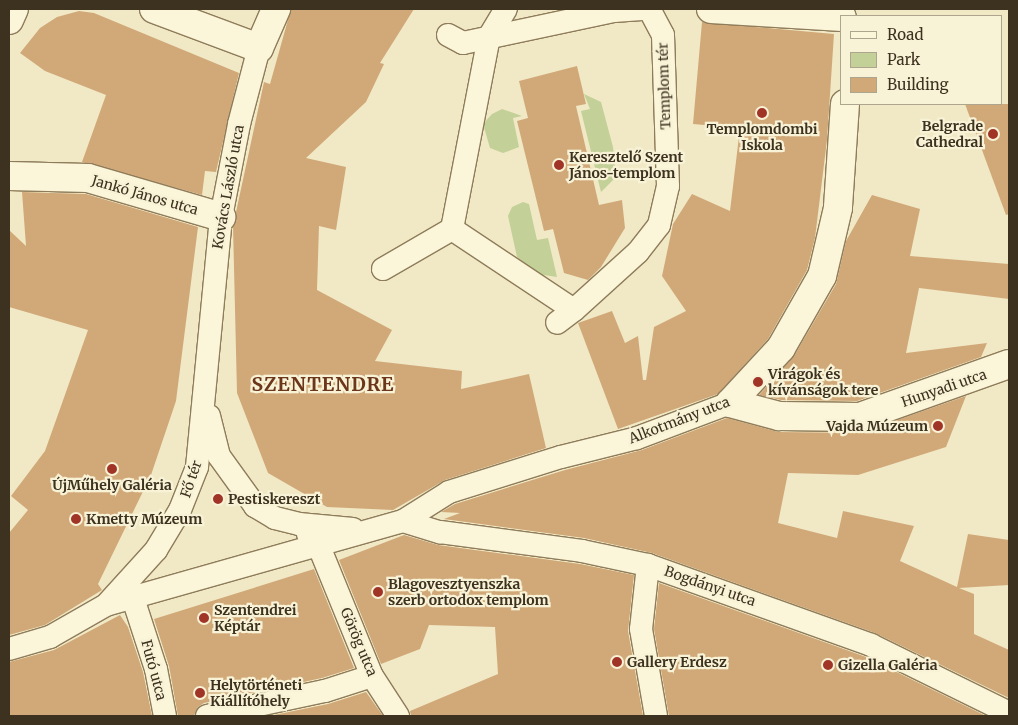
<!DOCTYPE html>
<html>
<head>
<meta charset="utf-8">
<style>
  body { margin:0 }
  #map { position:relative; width:1018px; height:725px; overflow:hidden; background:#f1e9c5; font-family:Merriweather,serif }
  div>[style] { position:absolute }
  .green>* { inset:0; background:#c3d098 }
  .building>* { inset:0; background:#d1a979 }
  .roads { filter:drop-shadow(1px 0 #8e7c5a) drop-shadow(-1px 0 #8e7c5a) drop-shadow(0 1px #8e7c5a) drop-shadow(0 -1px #8e7c5a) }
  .pedestrian>* { height:22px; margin:-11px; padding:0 11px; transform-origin:11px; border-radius:11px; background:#fbf5da }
  .minor>* { height:28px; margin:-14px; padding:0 14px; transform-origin:14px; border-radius:14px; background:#fbf5da }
  .dots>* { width:14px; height:14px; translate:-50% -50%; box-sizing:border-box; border:2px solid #f8f2d6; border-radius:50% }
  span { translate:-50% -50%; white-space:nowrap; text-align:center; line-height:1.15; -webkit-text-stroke:4.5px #f8f2d6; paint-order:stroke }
  .street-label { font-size:14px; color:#3d311f }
  .poi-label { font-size:14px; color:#3d311f; font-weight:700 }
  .right { translate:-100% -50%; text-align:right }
  .left { translate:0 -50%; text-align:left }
  .district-label { font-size:19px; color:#6c361b; font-weight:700; letter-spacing:1px }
  .frame { position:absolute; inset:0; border:10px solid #3d311f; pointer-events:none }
  .legend { position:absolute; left:840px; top:15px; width:162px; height:90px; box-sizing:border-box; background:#f8f2d6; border:1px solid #ada58d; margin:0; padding:6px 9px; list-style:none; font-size:15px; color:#3d311f }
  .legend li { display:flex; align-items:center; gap:10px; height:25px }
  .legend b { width:25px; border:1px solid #ada58d }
</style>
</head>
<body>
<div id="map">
  <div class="green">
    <i style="clip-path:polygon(584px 94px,601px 102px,613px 147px,616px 177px,601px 192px,581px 111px,590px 109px)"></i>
    <i style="clip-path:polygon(502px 109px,522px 116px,513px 118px,519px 147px,503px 153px,490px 148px,483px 124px,492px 114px)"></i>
    <i style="clip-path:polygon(523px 202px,529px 204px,537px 240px,548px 238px,557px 277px,537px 274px,517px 257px,508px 216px,512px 207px)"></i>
  </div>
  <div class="building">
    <i style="clip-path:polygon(291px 9px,414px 9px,380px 63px,384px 64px,366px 102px,306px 158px,346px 167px,336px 230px,319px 226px,317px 290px,392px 330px,375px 361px,462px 371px,461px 389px,529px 374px,546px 448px,445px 480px,393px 510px,327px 507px,268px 473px,237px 393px,233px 226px,264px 82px,270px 84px)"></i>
    <i style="clip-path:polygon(79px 11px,94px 13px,239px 73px,216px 172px,205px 171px,202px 195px,82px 162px,106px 95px,45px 71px,20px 53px,40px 28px,57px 17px)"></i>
    <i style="clip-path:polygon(702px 22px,834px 34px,827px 140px,815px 238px,807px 270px,768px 339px,718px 394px,618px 429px,578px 323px,612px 311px,625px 343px,638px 336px,643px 380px,646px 380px,654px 327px,686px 311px,662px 276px,673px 224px,692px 194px,730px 211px,740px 128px,693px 124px)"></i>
    <i style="clip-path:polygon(577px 66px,586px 104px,576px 106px,599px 205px,622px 200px,625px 228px,601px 267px,588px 280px,564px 273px,553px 229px,544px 231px,517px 121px,528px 118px,519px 81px)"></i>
    <i style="clip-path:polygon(965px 104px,1009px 104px,1009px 214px,1006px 215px)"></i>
    <i style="clip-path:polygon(22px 192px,86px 194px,198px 227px,176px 401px,151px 475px,98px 584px,102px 590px,45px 625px,9px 635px,9px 533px,28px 510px,11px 496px,45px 451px,88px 330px,9px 307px,9px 230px,26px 246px)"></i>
    <i style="clip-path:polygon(872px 195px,920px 209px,910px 256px,1009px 264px,1009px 299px,919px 288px,906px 353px,987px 343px,981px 357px,857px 401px,781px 400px,759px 395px,794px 356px,836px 284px,846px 241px)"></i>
    <i style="clip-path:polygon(966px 396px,946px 447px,858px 475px,788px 473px,778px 523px,837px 538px,843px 511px,914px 526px,900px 561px,957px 587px,968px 534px,1009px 540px,1009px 585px,959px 588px,974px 594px,974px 634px,1009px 650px,1009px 698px,875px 633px,652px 553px,584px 538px,444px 519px,460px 513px,441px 512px,455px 504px,565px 470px,642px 450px,727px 418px,779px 432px,860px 433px)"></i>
    <i style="clip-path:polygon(404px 535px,438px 545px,580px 564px,634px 575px,628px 631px,643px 716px,411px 716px,410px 711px,498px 674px,495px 627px,429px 625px,420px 649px,381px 664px,339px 560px)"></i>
    <i style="clip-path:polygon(314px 569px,354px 668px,322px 678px,204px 703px,198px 707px,194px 716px,178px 716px,169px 666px,154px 619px)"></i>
    <i style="clip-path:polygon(659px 583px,866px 657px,986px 716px,669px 716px,654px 629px)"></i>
    <i style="clip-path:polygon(120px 615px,128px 627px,143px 672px,152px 716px,9px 716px,9px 662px,54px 650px)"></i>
    <i style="clip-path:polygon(366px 692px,383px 716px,269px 716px,328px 704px)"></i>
  </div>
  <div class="roads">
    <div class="pedestrian">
      <i style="left:448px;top:35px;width:17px;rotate:28deg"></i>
      <i style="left:463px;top:43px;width:154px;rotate:-12deg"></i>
      <i style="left:614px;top:11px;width:28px;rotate:-4deg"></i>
      <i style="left:452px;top:229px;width:146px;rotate:33.6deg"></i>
      <i style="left:574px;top:310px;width:21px;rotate:143deg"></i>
      <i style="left:383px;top:269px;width:80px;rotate:-30.1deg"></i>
      <i style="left:452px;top:229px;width:196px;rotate:-79.1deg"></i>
      <i style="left:489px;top:37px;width:33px;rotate:-59deg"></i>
      <i style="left:574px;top:310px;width:86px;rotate:-42.2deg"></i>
      <i style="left:638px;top:252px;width:34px;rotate:-52deg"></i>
      <i style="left:659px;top:225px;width:40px;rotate:-77deg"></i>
      <i style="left:668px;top:186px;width:151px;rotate:-91.9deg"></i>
      <i style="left:663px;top:35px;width:30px;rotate:-118deg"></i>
      <i style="left:209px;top:416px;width:41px;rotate:76deg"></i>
      <i style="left:219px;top:456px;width:62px;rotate:54.2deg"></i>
      <i style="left:255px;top:506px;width:23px;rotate:31deg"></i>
      <i style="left:275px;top:518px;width:25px;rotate:14deg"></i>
      <i style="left:299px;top:524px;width:54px;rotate:5.3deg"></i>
      <i style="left:403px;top:521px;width:54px;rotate:-32.2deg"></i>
      <i style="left:449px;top:492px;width:117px;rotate:-17.4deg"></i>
      <i style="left:561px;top:457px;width:78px;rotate:-14deg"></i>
      <i style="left:637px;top:438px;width:99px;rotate:-20.6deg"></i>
      <i style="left:308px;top:534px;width:14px;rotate:45deg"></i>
      <i style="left:318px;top:544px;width:143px;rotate:67.8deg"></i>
      <i style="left:372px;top:676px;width:48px;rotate:57deg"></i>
      <i style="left:648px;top:565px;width:64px;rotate:96.2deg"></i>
      <i style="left:641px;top:629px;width:88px;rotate:80.2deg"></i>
      <i style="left:128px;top:583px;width:90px;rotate:72deg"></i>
      <i style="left:156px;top:669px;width:48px;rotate:79.2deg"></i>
      <i style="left:108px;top:603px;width:72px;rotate:-47.8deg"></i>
      <i style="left:156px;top:550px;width:47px;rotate:-59deg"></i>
      <i style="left:180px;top:510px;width:46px;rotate:-68.4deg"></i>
      <i style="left:197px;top:467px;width:251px;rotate:-84.5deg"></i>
      <i style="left:221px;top:217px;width:95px;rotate:-79deg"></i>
      <i style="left:239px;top:124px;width:79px;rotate:-75.3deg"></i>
      <i style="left:9px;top:649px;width:43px;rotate:-16.3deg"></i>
      <i style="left:50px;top:637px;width:64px;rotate:-29.7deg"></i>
      <i style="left:106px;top:605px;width:309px;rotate:-15.8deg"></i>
      <i style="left:403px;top:521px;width:39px;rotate:17deg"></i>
      <i style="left:440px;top:532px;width:143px;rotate:7.6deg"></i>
      <i style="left:582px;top:551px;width:67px;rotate:12deg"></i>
      <i style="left:648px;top:565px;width:237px;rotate:19.7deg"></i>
      <i style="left:871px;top:645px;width:154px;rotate:26.2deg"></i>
      <i style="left:207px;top:716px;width:121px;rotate:-12deg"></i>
      <i style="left:325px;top:691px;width:49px;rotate:-17.7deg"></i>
    </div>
    <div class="minor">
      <i style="left:154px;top:9px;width:112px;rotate:20.4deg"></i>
      <i style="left:259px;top:48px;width:43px;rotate:-66.4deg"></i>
      <i style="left:711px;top:9px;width:131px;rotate:3.5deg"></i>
      <i style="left:9px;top:20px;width:12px;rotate:-66deg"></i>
      <i style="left:845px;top:104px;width:104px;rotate:93.9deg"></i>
      <i style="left:838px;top:208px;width:70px;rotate:103.2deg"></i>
      <i style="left:822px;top:276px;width:83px;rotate:119.7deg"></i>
      <i style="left:781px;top:348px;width:75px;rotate:132.8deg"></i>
      <i style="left:730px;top:403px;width:51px;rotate:14.9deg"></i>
      <i style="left:779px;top:416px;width:81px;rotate:0.7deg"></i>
      <i style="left:860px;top:417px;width:158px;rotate:-19.6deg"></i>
      <i style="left:9px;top:176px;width:79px;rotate:1.5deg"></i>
      <i style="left:88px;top:178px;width:139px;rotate:16.3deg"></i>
    </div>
  </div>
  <div class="dots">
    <i style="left:762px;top:113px;background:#a03426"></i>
    <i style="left:993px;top:134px;background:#a03426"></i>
    <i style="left:559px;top:165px;background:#a03426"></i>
    <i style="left:758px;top:382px;background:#a03426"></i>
    <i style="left:938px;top:426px;background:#a03426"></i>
    <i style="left:112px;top:469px;background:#a03426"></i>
    <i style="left:218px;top:499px;background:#a03426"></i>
    <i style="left:76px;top:519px;background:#a03426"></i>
    <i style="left:378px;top:592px;background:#a03426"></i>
    <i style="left:204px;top:618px;background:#a03426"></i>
    <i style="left:617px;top:662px;background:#a03426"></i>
    <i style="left:828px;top:665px;background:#a03426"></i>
    <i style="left:200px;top:693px;background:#a03426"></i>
  </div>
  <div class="street-label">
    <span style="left:664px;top:86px;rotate:-92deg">Templom tér</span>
    <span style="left:228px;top:187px;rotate:-80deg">Kovács László utca</span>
    <span style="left:145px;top:195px;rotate:16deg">Jankó János utca</span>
    <span style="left:944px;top:388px;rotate:-19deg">Hunyadi utca</span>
    <span style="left:679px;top:420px;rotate:-21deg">Alkotmány utca</span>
    <span style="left:191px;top:479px;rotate:-71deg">Fő tér</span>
    <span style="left:710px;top:586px;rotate:19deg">Bogdányi utca</span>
    <span style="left:359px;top:642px;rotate:67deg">Görög utca</span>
    <span style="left:154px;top:670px;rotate:75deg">Futó utca</span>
  </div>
  <div class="poi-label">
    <span class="right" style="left:983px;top:134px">Belgrade<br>Cathedral</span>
    <span style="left:762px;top:137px">Templomdombi<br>Iskola</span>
    <span class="left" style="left:569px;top:165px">Keresztelő Szent<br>János-templom</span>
    <span class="left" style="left:768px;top:382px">Virágok és<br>kívánságok tere</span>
    <span class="right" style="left:928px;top:426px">Vajda Múzeum</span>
    <span style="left:112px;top:485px">ÚjMűhely Galéria</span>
    <span class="left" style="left:228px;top:499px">Pestiskereszt</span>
    <span class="left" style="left:86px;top:519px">Kmetty Múzeum</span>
    <span class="left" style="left:388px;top:592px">Blagovesztyenszka<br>szerb ortodox templom</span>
    <span class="left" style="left:214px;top:618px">Szentendrei<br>Képtár</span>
    <span class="left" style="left:627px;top:662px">Gallery Erdesz</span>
    <span class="left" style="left:838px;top:665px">Gizella Galéria</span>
    <span class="left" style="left:210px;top:693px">Helytörténeti<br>Kiállítóhely</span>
  </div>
  <div class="district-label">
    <span style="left:323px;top:385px">SZENTENDRE</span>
  </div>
  <div class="frame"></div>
  <ul class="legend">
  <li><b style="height:6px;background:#fbf5da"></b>Road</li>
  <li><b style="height:14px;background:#c3d098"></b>Park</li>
  <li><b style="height:14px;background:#d1a979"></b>Building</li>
  </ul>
</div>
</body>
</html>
